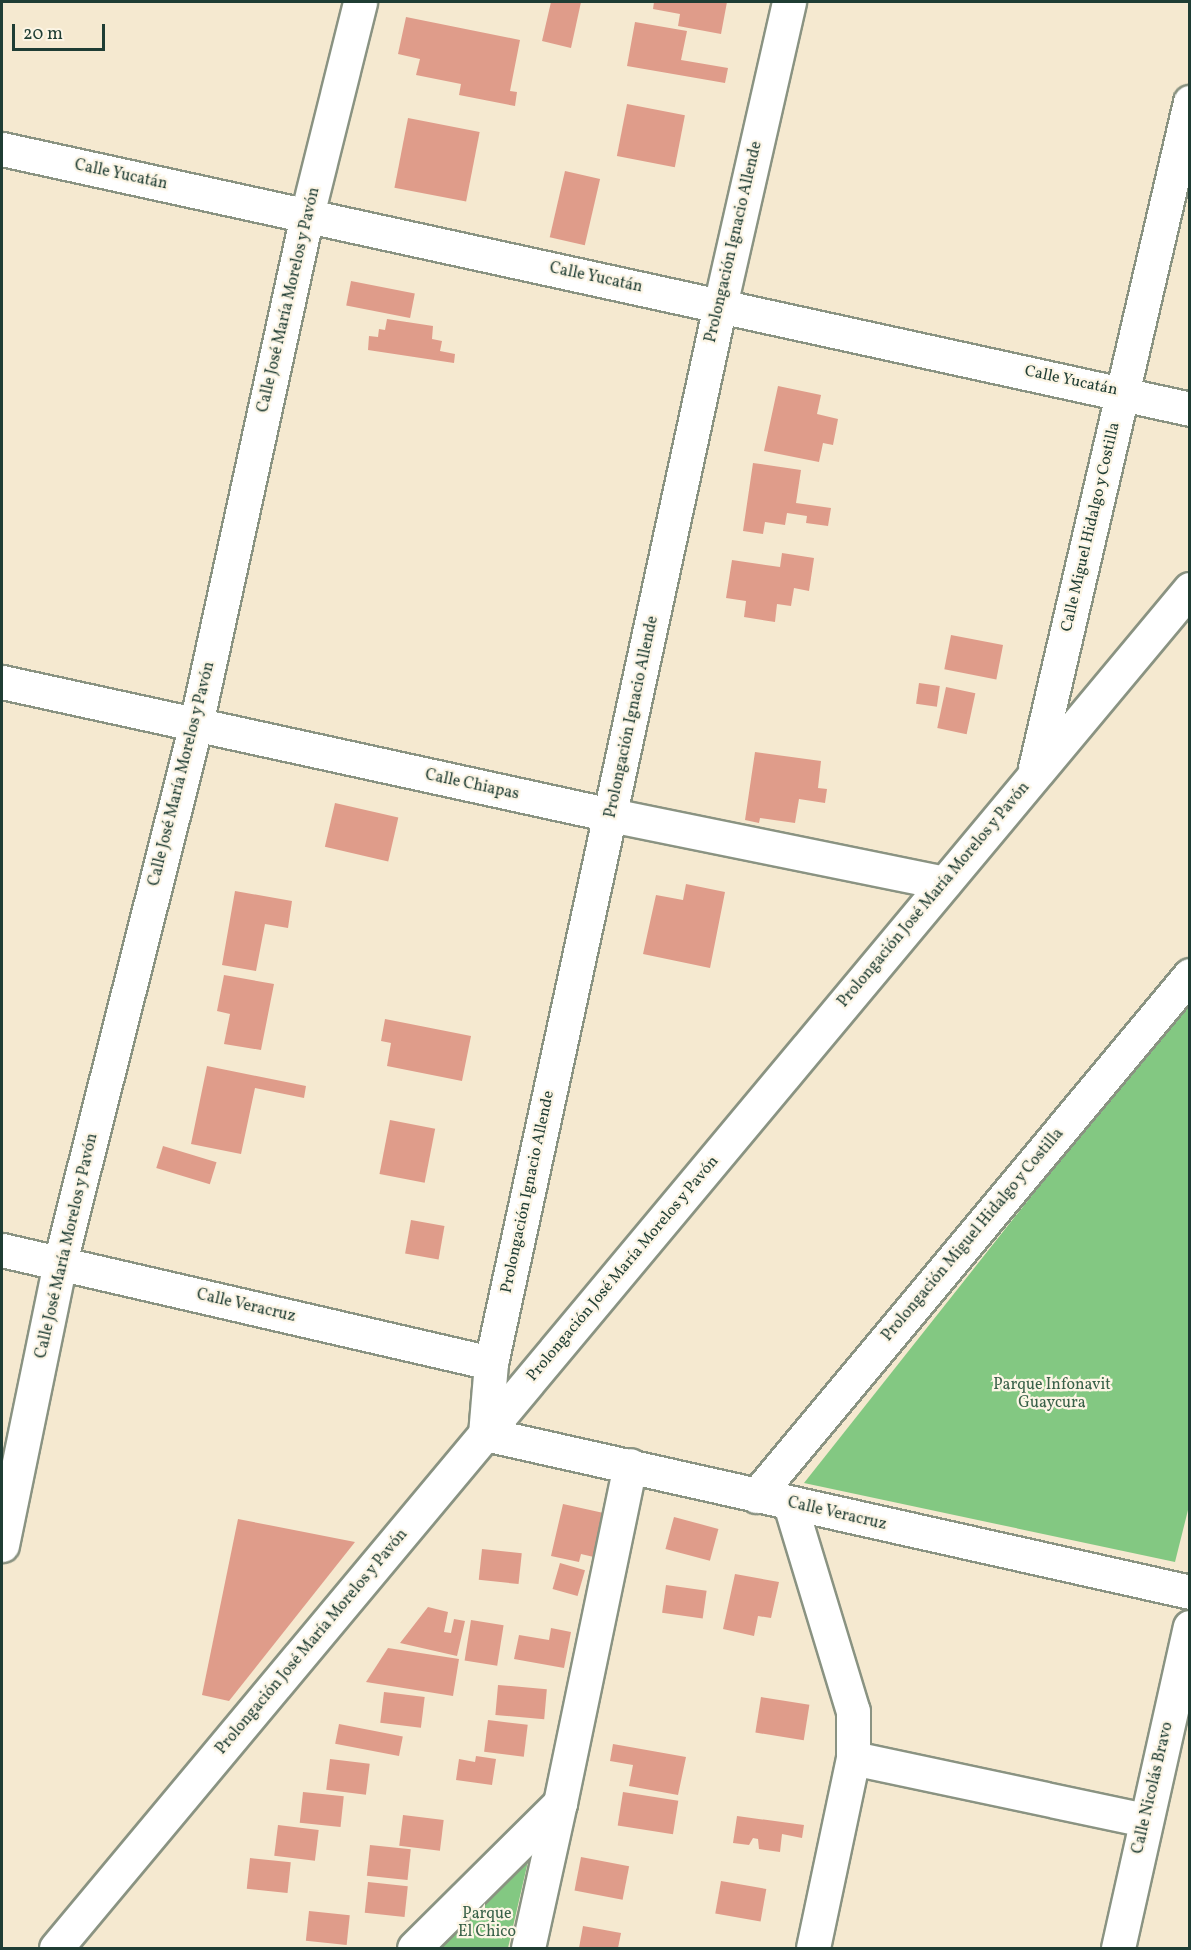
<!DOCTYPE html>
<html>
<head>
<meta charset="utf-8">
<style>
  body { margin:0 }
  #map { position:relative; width:1191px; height:1950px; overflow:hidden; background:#f5e9d0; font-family:Vollkorn,serif }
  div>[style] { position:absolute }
  .green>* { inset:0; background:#83c882 }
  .building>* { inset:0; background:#df9c8a; transform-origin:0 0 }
  .roads { filter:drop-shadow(2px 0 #8a9382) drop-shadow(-2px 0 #8a9382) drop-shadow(0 2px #8a9382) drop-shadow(0 -2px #8a9382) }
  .street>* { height:33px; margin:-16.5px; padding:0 16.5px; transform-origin:16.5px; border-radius:16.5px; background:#fff }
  span { translate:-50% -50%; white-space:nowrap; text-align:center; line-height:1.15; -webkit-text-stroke:4.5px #fcf5e5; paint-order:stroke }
  .street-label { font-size:16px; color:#1f3d34 }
  .park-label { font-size:16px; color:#386048 }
  .frame { position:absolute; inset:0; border:3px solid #1f3d34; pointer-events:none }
  .scale { position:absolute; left:12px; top:24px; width:93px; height:27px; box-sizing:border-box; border:3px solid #1f3d34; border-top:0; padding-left:8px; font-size:18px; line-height:21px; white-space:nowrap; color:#1f3d34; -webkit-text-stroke:4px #fcf5e5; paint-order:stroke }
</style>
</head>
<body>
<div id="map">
  <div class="green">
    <i style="clip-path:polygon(1189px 997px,1190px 1502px,1175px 1562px,804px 1483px)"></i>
    <i style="clip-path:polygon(533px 1840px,508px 1948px,425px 1948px)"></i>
  </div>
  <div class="building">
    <i style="clip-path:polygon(551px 2px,581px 2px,571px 48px,542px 41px)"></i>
    <i style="clip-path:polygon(654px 2px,727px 2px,721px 34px,678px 26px,680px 14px,653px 9px)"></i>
    <i style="clip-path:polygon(406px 17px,520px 40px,510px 91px,517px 92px,515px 106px,459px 95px,461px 84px,416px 75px,420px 59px,398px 54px)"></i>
    <i style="clip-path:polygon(635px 22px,687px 31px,681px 60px,728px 68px,725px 83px,627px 66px)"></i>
    <i style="left:627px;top:104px;width:59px;height:53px;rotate:11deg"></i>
    <i style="left:408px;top:118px;width:73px;height:71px;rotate:11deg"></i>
    <i style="left:565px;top:171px;width:36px;height:68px;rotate:13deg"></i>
    <i style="left:351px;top:281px;width:65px;height:25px;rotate:11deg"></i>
    <i style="clip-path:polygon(387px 319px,433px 326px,432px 339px,442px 341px,440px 351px,455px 354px,454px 363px,368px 350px,369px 336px,378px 337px,379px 329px,385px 330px)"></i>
    <i style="clip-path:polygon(778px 386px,821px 395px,817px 414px,838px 419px,833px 445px,823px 443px,819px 462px,764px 451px)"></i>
    <i style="clip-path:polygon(753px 463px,801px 470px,796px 503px,831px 508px,828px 526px,806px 523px,807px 516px,787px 513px,785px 525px,765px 522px,763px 534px,743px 531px)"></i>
    <i style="clip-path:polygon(782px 553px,814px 558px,809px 591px,794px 588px,791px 606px,777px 604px,775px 622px,744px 617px,746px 601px,726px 598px,732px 560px,780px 567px)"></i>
    <i style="left:951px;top:635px;width:53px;height:35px;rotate:11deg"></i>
    <i style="left:919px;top:683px;width:21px;height:21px;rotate:8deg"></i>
    <i style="left:946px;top:687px;width:30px;height:42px;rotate:12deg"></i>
    <i style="clip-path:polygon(755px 752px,821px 761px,818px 788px,827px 789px,825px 803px,799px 799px,795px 823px,760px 818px,759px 823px,745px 820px)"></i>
    <i style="left:335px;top:803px;width:65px;height:45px;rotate:13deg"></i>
    <i style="clip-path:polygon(686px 884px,725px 892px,710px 968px,643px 954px,656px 895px,683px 900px)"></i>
    <i style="clip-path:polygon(235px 891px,292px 901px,288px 928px,265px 924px,256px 971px,222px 965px)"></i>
    <i style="clip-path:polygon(224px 975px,274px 984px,261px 1050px,224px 1044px,230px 1014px,217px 1011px)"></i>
    <i style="clip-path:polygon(385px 1019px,471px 1036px,462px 1081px,387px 1066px,391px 1043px,381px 1041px)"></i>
    <i style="clip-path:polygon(207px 1066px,306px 1086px,304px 1098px,255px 1088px,241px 1154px,191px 1144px)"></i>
    <i style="left:390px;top:1120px;width:46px;height:55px;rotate:11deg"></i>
    <i style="left:163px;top:1146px;width:56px;height:23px;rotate:17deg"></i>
    <i style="left:411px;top:1220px;width:34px;height:34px;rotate:10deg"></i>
    <i style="clip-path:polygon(563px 1504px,608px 1514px,598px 1558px,581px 1554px,579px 1562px,551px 1556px)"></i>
    <i style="left:674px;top:1517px;width:46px;height:33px;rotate:15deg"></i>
    <i style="clip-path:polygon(238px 1519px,355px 1542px,229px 1701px,202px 1695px)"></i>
    <i style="left:482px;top:1549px;width:40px;height:31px;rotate:6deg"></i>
    <i style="left:560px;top:1563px;width:26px;height:27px;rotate:16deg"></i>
    <i style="clip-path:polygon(735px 1574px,779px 1582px,771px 1618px,758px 1616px,754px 1636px,723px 1629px)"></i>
    <i style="left:666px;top:1585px;width:41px;height:28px;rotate:8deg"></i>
    <i style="clip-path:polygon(428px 1607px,448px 1612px,444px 1632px,451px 1633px,454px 1619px,465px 1621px,457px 1656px,400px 1643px)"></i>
    <i style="left:471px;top:1620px;width:33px;height:41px;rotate:9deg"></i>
    <i style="clip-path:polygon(551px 1628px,571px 1632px,564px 1668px,514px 1659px,519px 1635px,549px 1640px)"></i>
    <i style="clip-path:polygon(388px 1648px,459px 1659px,453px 1696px,366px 1682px)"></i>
    <i style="left:498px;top:1685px;width:49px;height:30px;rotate:5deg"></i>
    <i style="left:384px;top:1692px;width:41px;height:31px;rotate:7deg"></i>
    <i style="left:761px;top:1697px;width:49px;height:36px;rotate:9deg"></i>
    <i style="left:488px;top:1720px;width:40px;height:32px;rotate:7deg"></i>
    <i style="left:339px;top:1724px;width:65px;height:20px;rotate:11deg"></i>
    <i style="clip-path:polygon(613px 1744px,686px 1757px,678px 1795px,629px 1786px,633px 1765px,610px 1761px)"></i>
    <i style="clip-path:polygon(476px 1756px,496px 1759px,492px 1785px,456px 1780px,459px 1759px,475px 1762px)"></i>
    <i style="left:330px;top:1759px;width:40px;height:31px;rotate:7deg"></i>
    <i style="left:303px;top:1792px;width:41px;height:31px;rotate:6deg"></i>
    <i style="left:623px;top:1792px;width:56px;height:34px;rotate:9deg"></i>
    <i style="left:403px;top:1815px;width:41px;height:31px;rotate:7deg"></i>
    <i style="clip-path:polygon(737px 1816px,804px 1825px,802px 1838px,782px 1834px,780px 1852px,759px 1849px,758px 1839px,753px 1838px,749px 1845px,733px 1843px)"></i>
    <i style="left:278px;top:1825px;width:41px;height:31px;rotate:7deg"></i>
    <i style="left:370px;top:1845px;width:41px;height:31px;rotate:6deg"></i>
    <i style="left:581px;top:1857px;width:49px;height:34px;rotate:11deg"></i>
    <i style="left:250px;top:1858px;width:41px;height:31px;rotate:6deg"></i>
    <i style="left:721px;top:1881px;width:46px;height:33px;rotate:10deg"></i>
    <i style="left:368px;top:1882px;width:40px;height:31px;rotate:6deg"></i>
    <i style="left:309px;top:1911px;width:41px;height:30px;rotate:6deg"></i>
    <i style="clip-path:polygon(583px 1926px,621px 1933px,618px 1948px,579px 1948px)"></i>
  </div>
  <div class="roads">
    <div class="street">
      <i style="left:789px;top:2px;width:311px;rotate:102.8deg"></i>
      <i style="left:720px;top:305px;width:1082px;rotate:102.21deg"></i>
      <i style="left:491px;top:1363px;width:71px;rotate:94.8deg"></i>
      <i style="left:485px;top:1434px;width:722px;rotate:12.63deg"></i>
      <i style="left:2px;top:149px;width:1216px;rotate:12.34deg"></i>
      <i style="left:2px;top:682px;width:623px;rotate:12.32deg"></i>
      <i style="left:611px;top:815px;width:340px;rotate:11.5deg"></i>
      <i style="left:1035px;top:768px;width:684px;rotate:-76.9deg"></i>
      <i style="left:2px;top:1250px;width:502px;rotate:13.01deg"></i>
      <i style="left:756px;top:1496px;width:678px;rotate:-50.21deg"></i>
      <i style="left:790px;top:1504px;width:216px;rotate:73.1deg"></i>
      <i style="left:853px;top:1711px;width:47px;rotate:90deg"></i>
      <i style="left:853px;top:1758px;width:194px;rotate:101.9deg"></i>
      <i style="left:2px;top:1545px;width:289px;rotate:-78.4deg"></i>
      <i style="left:60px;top:1262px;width:555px;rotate:-75.81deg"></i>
      <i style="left:196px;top:724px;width:521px;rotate:-77.7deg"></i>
      <i style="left:307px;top:215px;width:219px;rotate:-76deg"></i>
      <i style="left:853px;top:1758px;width:299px;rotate:12deg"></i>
      <i style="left:56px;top:1948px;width:1770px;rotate:-50.16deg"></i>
      <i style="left:414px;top:1948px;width:206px;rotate:-44.8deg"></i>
      <i style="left:560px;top:1803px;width:345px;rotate:-78.3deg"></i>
      <i style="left:528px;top:1948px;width:148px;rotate:-77.6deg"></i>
      <i style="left:1118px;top:1948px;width:329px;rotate:-77.4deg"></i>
    </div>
  </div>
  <div class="street-label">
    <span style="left:121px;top:175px;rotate:12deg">Calle Yucatán</span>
    <span style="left:734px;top:242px;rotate:-77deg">Prolongación Ignacio Allende</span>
    <span style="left:596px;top:278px;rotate:12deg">Calle Yucatán</span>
    <span style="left:289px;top:300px;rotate:-77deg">Calle José María Morelos y Pavón</span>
    <span style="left:1071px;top:381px;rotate:12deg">Calle Yucatán</span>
    <span style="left:1091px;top:527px;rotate:-77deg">Calle Miguel Hidalgo y Costilla</span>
    <span style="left:632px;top:717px;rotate:-78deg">Prolongación Ignacio Allende</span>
    <span style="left:182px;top:774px;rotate:-76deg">Calle José María Morelos y Pavón</span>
    <span style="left:472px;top:785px;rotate:12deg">Calle Chiapas</span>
    <span style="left:934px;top:895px;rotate:-50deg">Prolongación José María Morelos y Pavón</span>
    <span style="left:528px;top:1192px;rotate:-78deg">Prolongación Ignacio Allende</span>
    <span style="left:973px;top:1235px;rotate:-50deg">Prolongación Miguel Hidalgo y Costilla</span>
    <span style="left:67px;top:1246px;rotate:-77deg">Calle José María Morelos y Pavón</span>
    <span style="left:623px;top:1269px;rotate:-50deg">Prolongación José María Morelos y Pavón</span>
    <span style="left:246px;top:1306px;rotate:13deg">Calle Veracruz</span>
    <span style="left:837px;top:1514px;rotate:13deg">Calle Veracruz</span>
    <span style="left:312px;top:1642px;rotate:-50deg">Prolongación José María Morelos y Pavón</span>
    <span style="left:1153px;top:1788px;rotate:-77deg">Calle Nicolás Bravo</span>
  </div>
  <div class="park-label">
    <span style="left:1052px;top:1394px">Parque Infonavit<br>Guaycura</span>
    <span style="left:487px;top:1923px">Parque<br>El Chico</span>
  </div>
  <div class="frame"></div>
  <div class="scale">20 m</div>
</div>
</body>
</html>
